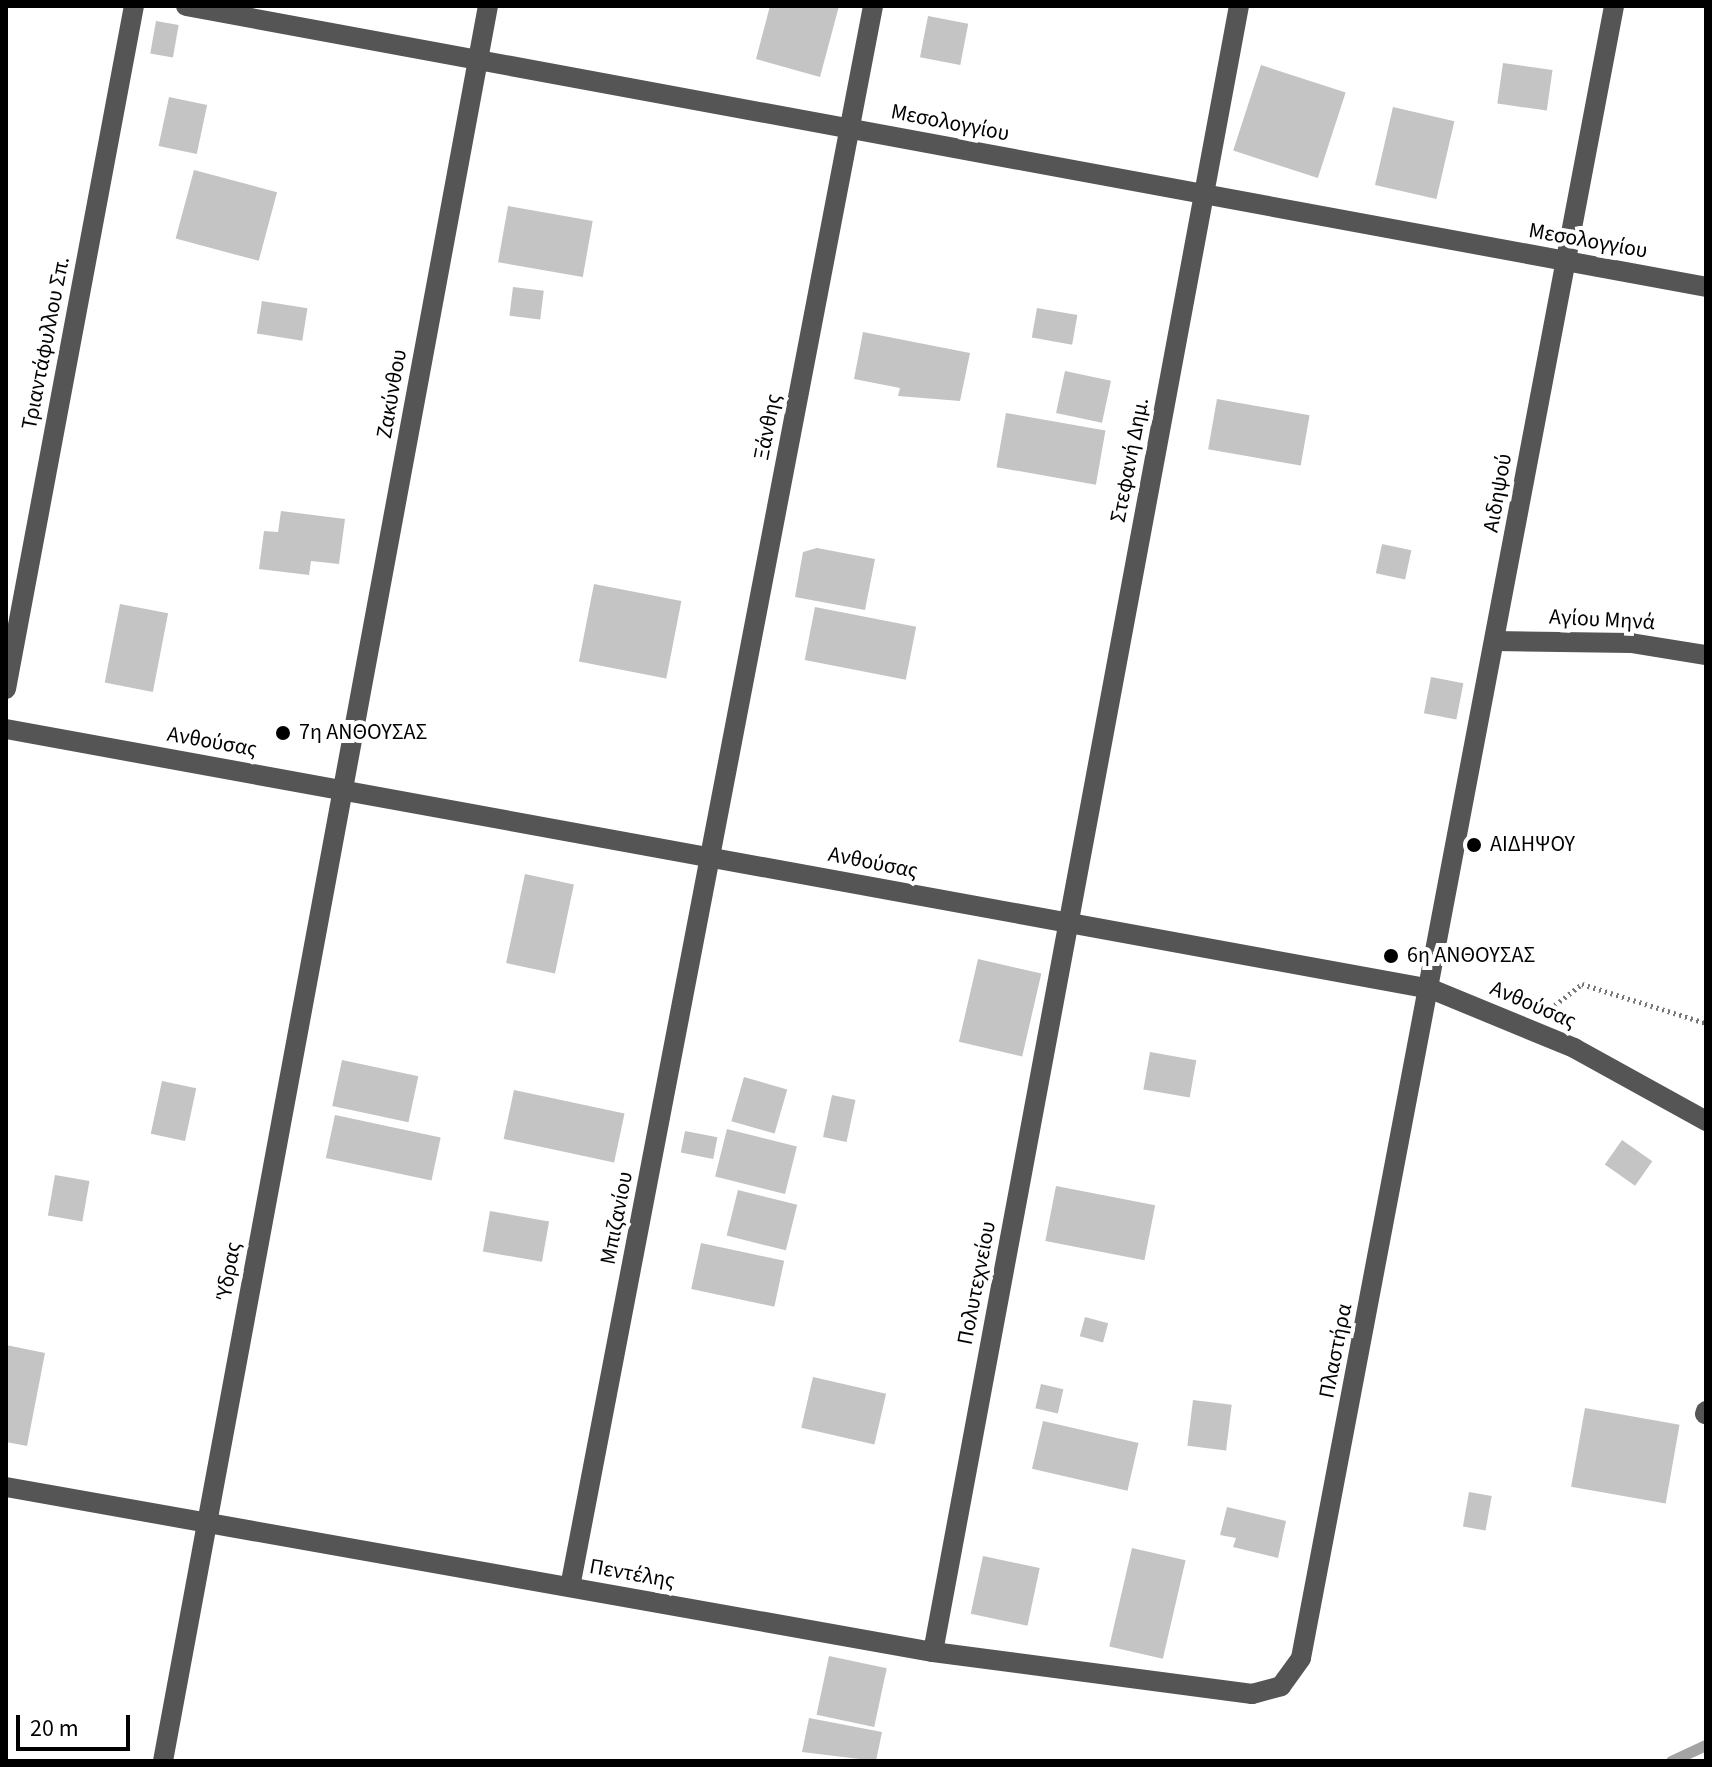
<!DOCTYPE html>
<html>
<head>
<meta charset="utf-8">
<style>
  body { margin:0 }
  #map { position:relative; width:1712px; height:1767px; overflow:hidden; background:#fff; font-family:"Source Sans 3",sans-serif }
  div>[style] { position:absolute }
  .stream>* { height:11px; margin:-5.5px; padding:0 5.5px; transform-origin:5.5px; border-radius:5.5px; background:#a3a3a3 }
  .building>* { inset:0; background:#c4c4c4; transform-origin:0 0 }
  .path>* { height:5px; margin-top:-2.5px; transform-origin:0; background:repeating-linear-gradient(90deg,#777 0 2px,transparent 0 6px) }
  .minor>* { height:20px; margin:-10px; padding:0 10px; transform-origin:10px; border-radius:10px; background:#555 }
  .dots>* { width:22px; height:22px; translate:-50% -50%; box-sizing:border-box; border:4px solid #fff; border-radius:50% }
  span { translate:-50% -50%; white-space:nowrap; text-align:center; line-height:1.15; -webkit-text-stroke:8px #fff; paint-order:stroke }
  .street-label { font-size:22px; color:#000 }
  .poi-label { font-size:22px; color:#000 }
  .left { translate:0 -50%; text-align:left }
  .frame { position:absolute; inset:0; border:8px solid #000; pointer-events:none }
  .scale { position:absolute; left:16px; top:1715px; width:114px; height:36px; box-sizing:border-box; border:4px solid #000; border-top:0; padding-left:10px; font-size:24px; line-height:28px; white-space:nowrap; color:#000; -webkit-text-stroke:6px #fff; paint-order:stroke }
</style>
</head>
<body>
<div id="map">
  <div class="stream">
    <i style="left:1671px;top:1761px;width:38px;rotate:-25deg"></i>
  </div>
  <div class="building">
    <i style="clip-path:polygon(770px 6px,839px 6px,820px 77px,756px 59px)"></i>
    <i style="left:928px;top:16px;width:41px;height:42px;rotate:11deg"></i>
    <i style="left:156px;top:21px;width:23px;height:33px;rotate:10deg"></i>
    <i style="left:1503px;top:63px;width:50px;height:41px;rotate:8deg"></i>
    <i style="left:1261px;top:65px;width:89px;height:90px;rotate:18deg"></i>
    <i style="left:169px;top:97px;width:39px;height:50px;rotate:12deg"></i>
    <i style="left:1393px;top:107px;width:63px;height:80px;rotate:13deg"></i>
    <i style="left:194px;top:170px;width:86px;height:71px;rotate:15deg"></i>
    <i style="left:508px;top:206px;width:86px;height:57px;rotate:10deg"></i>
    <i style="left:513px;top:287px;width:31px;height:29px;rotate:7deg"></i>
    <i style="left:262px;top:301px;width:46px;height:33px;rotate:9deg"></i>
    <i style="left:1037px;top:308px;width:41px;height:30px;rotate:10deg"></i>
    <i style="clip-path:polygon(863px 332px,970px 353px,960px 401px,898px 396px,900px 388px,854px 379px)"></i>
    <i style="left:1065px;top:371px;width:47px;height:43px;rotate:12deg"></i>
    <i style="left:1217px;top:399px;width:94px;height:51px;rotate:10deg"></i>
    <i style="left:1006px;top:413px;width:101px;height:55px;rotate:10deg"></i>
    <i style="clip-path:polygon(281px 511px,345px 519px,339px 564px,311px 561px,309px 575px,259px 569px,264px 531px,278px 532px)"></i>
    <i style="left:1382px;top:544px;width:30px;height:30px;rotate:12deg"></i>
    <i style="clip-path:polygon(817px 548px,875px 559px,865px 610px,795px 597px,803px 552px)"></i>
    <i style="left:594px;top:584px;width:89px;height:79px;rotate:11deg"></i>
    <i style="left:120px;top:604px;width:49px;height:80px;rotate:11deg"></i>
    <i style="left:815px;top:607px;width:103px;height:54px;rotate:11deg"></i>
    <i style="left:1431px;top:677px;width:33px;height:37px;rotate:11deg"></i>
    <i style="left:525px;top:874px;width:50px;height:91px;rotate:12deg"></i>
    <i style="left:978px;top:959px;width:65px;height:85px;rotate:13deg"></i>
    <i style="left:1150px;top:1052px;width:47px;height:38px;rotate:10deg"></i>
    <i style="left:342px;top:1060px;width:78px;height:47px;rotate:12deg"></i>
    <i style="left:744px;top:1077px;width:45px;height:46px;rotate:16deg"></i>
    <i style="left:162px;top:1081px;width:35px;height:54px;rotate:12deg"></i>
    <i style="left:514px;top:1090px;width:113px;height:50px;rotate:12deg"></i>
    <i style="left:832px;top:1095px;width:24px;height:43px;rotate:12deg"></i>
    <i style="left:335px;top:1115px;width:108px;height:44px;rotate:12deg"></i>
    <i style="left:727px;top:1129px;width:72px;height:49px;rotate:14deg"></i>
    <i style="left:685px;top:1131px;width:33px;height:22px;rotate:11deg"></i>
    <i style="left:1622px;top:1140px;width:37px;height:30px;rotate:35deg"></i>
    <i style="left:55px;top:1175px;width:35px;height:41px;rotate:10deg"></i>
    <i style="left:1056px;top:1186px;width:101px;height:56px;rotate:11deg"></i>
    <i style="left:738px;top:1190px;width:61px;height:47px;rotate:14deg"></i>
    <i style="left:490px;top:1211px;width:60px;height:41px;rotate:10deg"></i>
    <i style="left:701px;top:1243px;width:85px;height:47px;rotate:12deg"></i>
    <i style="left:1085px;top:1317px;width:24px;height:20px;rotate:15deg"></i>
    <i style="clip-path:polygon(6px 1345px,45px 1353px,27px 1446px,6px 1442px)"></i>
    <i style="left:813px;top:1377px;width:75px;height:52px;rotate:13deg"></i>
    <i style="left:1041px;top:1384px;width:23px;height:25px;rotate:13deg"></i>
    <i style="left:1193px;top:1400px;width:39px;height:46px;rotate:7deg"></i>
    <i style="left:1585px;top:1408px;width:96px;height:80px;rotate:10deg"></i>
    <i style="left:1043px;top:1421px;width:98px;height:49px;rotate:13deg"></i>
    <i style="left:1469px;top:1492px;width:23px;height:35px;rotate:10deg"></i>
    <i style="clip-path:polygon(1227px 1507px,1286px 1521px,1278px 1558px,1233px 1547px,1236px 1538px,1220px 1535px)"></i>
    <i style="left:1132px;top:1548px;width:55px;height:101px;rotate:13deg"></i>
    <i style="left:983px;top:1556px;width:58px;height:59px;rotate:12deg"></i>
    <i style="left:829px;top:1656px;width:59px;height:60px;rotate:12deg"></i>
    <i style="clip-path:polygon(809px 1718px,882px 1732px,876px 1761px,802px 1752px)"></i>
  </div>
  <div class="path">
    <i style="left:1550px;top:1009px;width:41px;rotate:-38deg"></i>
    <i style="left:1582px;top:984px;width:130px;rotate:17.5deg"></i>
  </div>
  <div class="minor">
    <i style="left:186px;top:6px;width:1546px;rotate:10.47deg"></i>
    <i style="left:1495px;top:641px;width:136px;rotate:0.8deg"></i>
    <i style="left:1631px;top:643px;width:76px;rotate:9.1deg"></i>
    <i style="left:6px;top:689px;width:695px;rotate:-79.39deg"></i>
    <i style="left:6px;top:729px;width:1449px;rotate:10.34deg"></i>
    <i style="left:1431px;top:989px;width:155px;rotate:22.4deg"></i>
    <i style="left:1574px;top:1048px;width:151px;rotate:28.9deg"></i>
    <i style="left:1705px;top:1414px;width:3px;rotate:-72deg"></i>
    <i style="left:6px;top:1487px;width:942px;rotate:10.09deg"></i>
    <i style="left:933px;top:1652px;width:322px;rotate:7.5deg"></i>
    <i style="left:1252px;top:1694px;width:30px;rotate:-15deg"></i>
    <i style="left:1281px;top:1686px;width:34px;rotate:-54deg"></i>
    <i style="left:1301px;top:1658px;width:1681px;rotate:-79.27deg"></i>
    <i style="left:570px;top:1587px;width:1610px;rotate:-79.15deg"></i>
    <i style="left:933px;top:1652px;width:1674px;rotate:-79.47deg"></i>
    <i style="left:163px;top:1761px;width:1785px;rotate:-79.51deg"></i>
  </div>
  <div class="dots">
    <i style="left:283px;top:733px;background:#000"></i>
    <i style="left:1474px;top:845px;background:#000"></i>
    <i style="left:1391px;top:956px;background:#000"></i>
  </div>
  <div class="street-label">
    <span style="left:950px;top:123px;rotate:11deg">Μεσολογγίου</span>
    <span style="left:1588px;top:241px;rotate:10deg">Μεσολογγίου</span>
    <span style="left:46px;top:343px;rotate:-79deg">Τριαντάφυλλου Σπ.</span>
    <span style="left:392px;top:394px;rotate:-80deg">Ζακύνθου</span>
    <span style="left:768px;top:427px;rotate:-79deg">Ξάνθης</span>
    <span style="left:1130px;top:460px;rotate:-79deg">Στεφανή Δημ.</span>
    <span style="left:1498px;top:493px;rotate:-80deg">Αιδηψού</span>
    <span style="left:1602px;top:620px;rotate:3deg">Αγίου Μηνά</span>
    <span style="left:212px;top:742px;rotate:10deg">Ανθούσας</span>
    <span style="left:873px;top:863px;rotate:11deg">Ανθούσας</span>
    <span style="left:1533px;top:1005px;rotate:23deg">Ανθούσας</span>
    <span style="left:617px;top:1218px;rotate:-79deg">Μπιζανίου</span>
    <span style="left:229px;top:1271px;rotate:-80deg">Ύδρας</span>
    <span style="left:977px;top:1283px;rotate:-79deg">Πολυτεχνείου</span>
    <span style="left:1336px;top:1351px;rotate:-79deg">Πλαστήρα</span>
    <span style="left:632px;top:1574px;rotate:10deg">Πεντέλης</span>
  </div>
  <div class="poi-label">
    <span class="left" style="left:299px;top:733px">7η ΑΝΘΟΥΣΑΣ</span>
    <span class="left" style="left:1490px;top:845px">ΑΙΔΗΨΟΥ</span>
    <span class="left" style="left:1407px;top:956px">6η ΑΝΘΟΥΣΑΣ</span>
  </div>
  <div class="frame"></div>
  <div class="scale">20 m</div>
</div>
</body>
</html>
